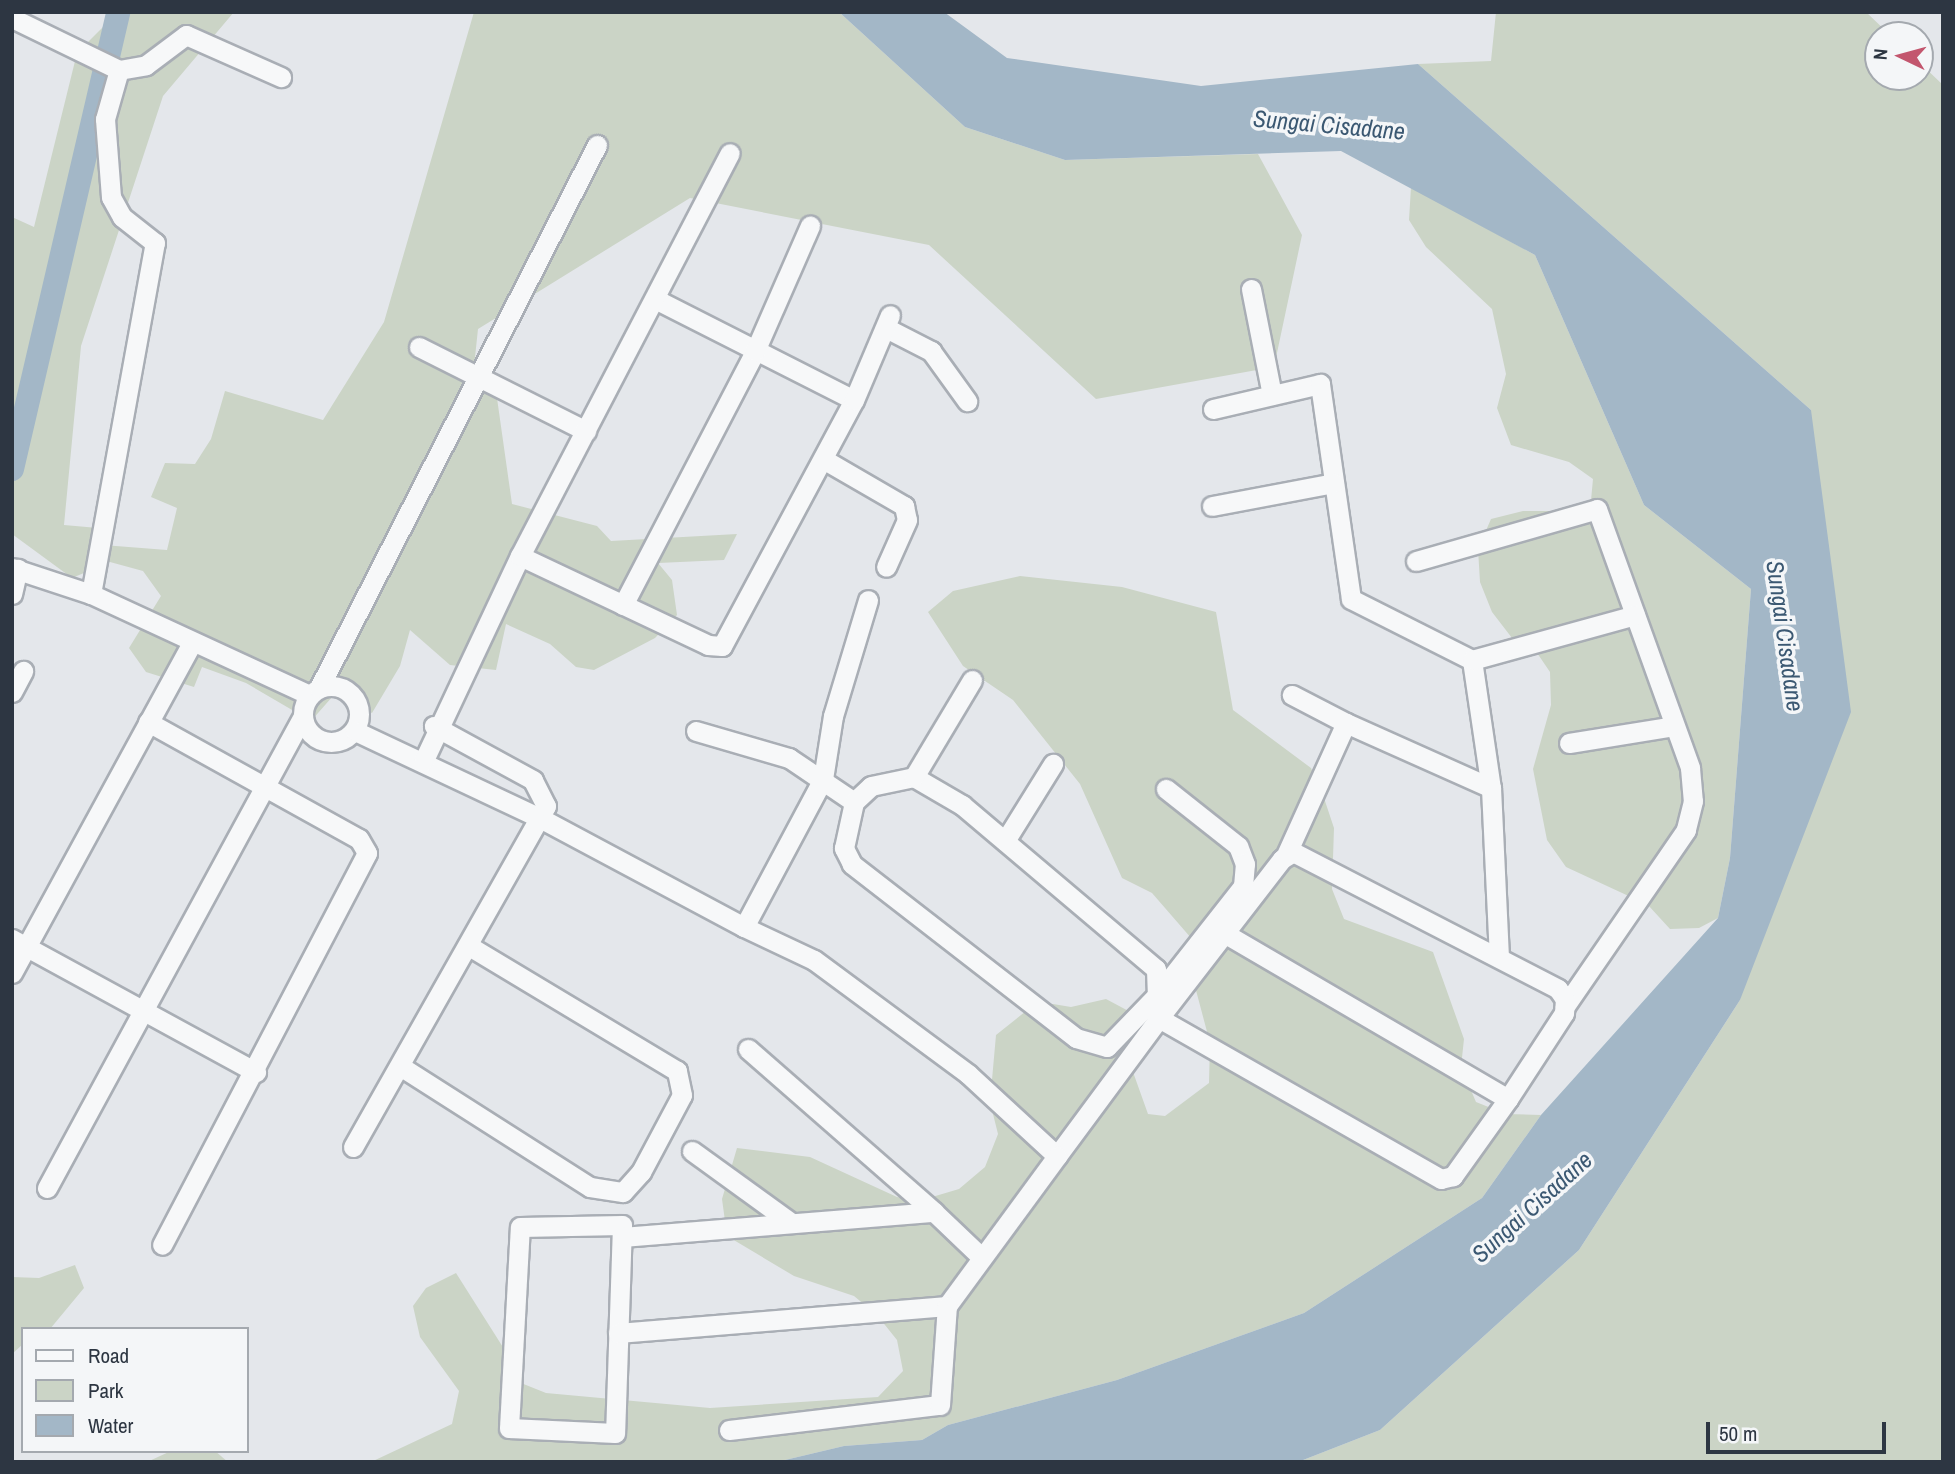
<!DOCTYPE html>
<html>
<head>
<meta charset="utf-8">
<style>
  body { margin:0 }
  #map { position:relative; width:1955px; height:1474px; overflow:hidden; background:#e4e7eb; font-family:"Archivo Narrow",sans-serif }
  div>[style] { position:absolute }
  .green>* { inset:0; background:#cbd4c6 }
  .water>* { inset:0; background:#a3b7c7 }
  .canal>* { height:24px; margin:-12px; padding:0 12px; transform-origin:12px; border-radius:12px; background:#a3b7c7 }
  .roads { filter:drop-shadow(2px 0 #a9aeb5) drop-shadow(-2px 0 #a9aeb5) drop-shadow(0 2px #a9aeb5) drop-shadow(0 -2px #a9aeb5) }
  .minor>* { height:19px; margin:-9.5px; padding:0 9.5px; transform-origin:9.5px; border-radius:9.5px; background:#f7f8f9 }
  .minor>.ring { margin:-9.5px; padding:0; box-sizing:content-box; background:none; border:19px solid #f7f8f9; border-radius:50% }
  span { translate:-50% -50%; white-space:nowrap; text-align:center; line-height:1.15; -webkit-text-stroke:7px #f4f6f8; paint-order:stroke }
  .water-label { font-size:24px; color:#3b5872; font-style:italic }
  .frame { position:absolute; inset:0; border:14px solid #2d3642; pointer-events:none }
  .legend { position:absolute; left:21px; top:1327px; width:228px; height:126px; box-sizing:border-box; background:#f4f6f8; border:2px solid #a4a9af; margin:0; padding:9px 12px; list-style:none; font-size:21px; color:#2d3642 }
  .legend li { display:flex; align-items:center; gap:14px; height:35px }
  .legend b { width:35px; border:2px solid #a4a9af }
  .north { position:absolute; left:1864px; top:21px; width:70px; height:70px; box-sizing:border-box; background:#f4f6f8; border:2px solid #a4a9af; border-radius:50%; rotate:275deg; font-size:19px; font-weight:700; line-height:28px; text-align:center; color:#2d3642 }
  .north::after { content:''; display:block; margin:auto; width:24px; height:32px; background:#c3566e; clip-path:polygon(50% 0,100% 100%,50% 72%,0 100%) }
  .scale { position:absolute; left:1706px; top:1422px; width:180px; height:32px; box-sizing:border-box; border:4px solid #2d3642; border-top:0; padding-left:9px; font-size:21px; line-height:24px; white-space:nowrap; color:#2d3642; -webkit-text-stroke:5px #f4f6f8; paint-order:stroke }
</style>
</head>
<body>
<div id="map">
  <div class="green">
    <i style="clip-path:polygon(118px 12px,234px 12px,163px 96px,81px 346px,64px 525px,98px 528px,103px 545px,167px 550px,177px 508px,151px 497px,165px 463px,195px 464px,211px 439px,225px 391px,323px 420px,384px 322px,474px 12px,839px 12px,965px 127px,1065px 160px,1258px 154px,1302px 235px,1274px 367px,1096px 399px,929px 245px,690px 198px,478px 329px,471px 395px,496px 391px,512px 504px,597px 526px,611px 541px,737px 534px,724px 560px,658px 563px,672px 580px,677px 615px,655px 638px,594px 670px,576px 667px,550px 644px,506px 624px,496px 670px,450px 665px,410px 630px,400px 666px,372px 713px,333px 696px,311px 721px,246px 683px,202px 667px,194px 687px,146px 672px,129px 648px,161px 596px,143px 571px,110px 562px,72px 578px,12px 534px,12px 217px,34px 227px,77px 53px)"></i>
    <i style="clip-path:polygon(1496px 12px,1866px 12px,1890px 35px,1878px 35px,1878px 77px,1920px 77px,1920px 63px,1943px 85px,1943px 1462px,1298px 1462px,1380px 1430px,1579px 1250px,1740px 1000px,1811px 410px,1418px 64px,1491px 61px)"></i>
    <i style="clip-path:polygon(1411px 187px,1535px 255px,1644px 505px,1751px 589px,1730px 858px,1718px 918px,1699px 928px,1670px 929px,1648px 905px,1566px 867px,1547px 840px,1533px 769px,1551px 705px,1550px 672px,1533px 647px,1512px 638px,1492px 612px,1480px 582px,1478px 549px,1491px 519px,1523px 511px,1590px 511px,1593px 479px,1569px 462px,1511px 445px,1497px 408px,1506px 374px,1492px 309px,1426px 247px,1409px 220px)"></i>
    <i style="clip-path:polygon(1020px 576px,1122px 587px,1216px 612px,1233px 710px,1311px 768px,1325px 801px,1334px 828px,1332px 889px,1344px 919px,1433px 952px,1464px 1039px,1461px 1067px,1476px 1102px,1506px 1114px,1541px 1115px,1482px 1198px,1304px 1313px,1117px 1380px,948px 1425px,922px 1440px,844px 1446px,785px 1460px,371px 1462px,452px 1424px,459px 1391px,420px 1337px,413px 1306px,426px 1288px,456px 1273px,506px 1352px,516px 1381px,546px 1393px,710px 1408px,878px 1397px,903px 1371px,897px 1340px,877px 1315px,854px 1296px,794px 1276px,727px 1236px,722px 1199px,737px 1148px,810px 1157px,897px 1197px,922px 1200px,959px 1189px,985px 1167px,998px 1134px,990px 1102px,996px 1035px,1031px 1007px,1053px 1004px,1071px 1007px,1106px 999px,1136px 1015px,1141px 1042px,1133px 1072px,1148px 1114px,1165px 1116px,1209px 1083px,1210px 1043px,1193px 979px,1198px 946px,1152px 893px,1122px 878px,1080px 784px,1013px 700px,963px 666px,928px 612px,953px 591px)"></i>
    <i style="clip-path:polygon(75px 1265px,84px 1288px,50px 1329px,23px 1329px,23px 1344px,12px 1354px,12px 1277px,39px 1278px)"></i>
    <i style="clip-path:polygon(171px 1451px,215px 1451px,228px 1462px,147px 1462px)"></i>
  </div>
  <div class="water">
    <i style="clip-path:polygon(839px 12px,944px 12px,1007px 58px,1201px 86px,1418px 64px,1811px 410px,1851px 712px,1740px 1000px,1579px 1250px,1380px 1430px,1298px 1462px,563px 1462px,785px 1460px,844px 1446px,922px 1440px,948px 1425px,1117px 1380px,1304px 1313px,1482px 1198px,1541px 1115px,1718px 918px,1730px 858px,1751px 589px,1644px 505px,1535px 255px,1341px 151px,1065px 160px,965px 127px)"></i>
  </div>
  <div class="canal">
    <i style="left:12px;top:469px;width:469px;rotate:-76.9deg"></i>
  </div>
  <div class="roads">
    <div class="minor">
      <i style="left:12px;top:18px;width:119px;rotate:25.9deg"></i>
      <i style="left:119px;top:70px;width:27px;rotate:-10deg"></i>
      <i style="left:146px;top:65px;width:50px;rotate:-36.9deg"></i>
      <i style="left:186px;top:35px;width:104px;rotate:23.9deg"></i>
      <i style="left:1251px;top:289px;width:108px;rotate:78.8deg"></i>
      <i style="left:655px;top:299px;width:223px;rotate:26.9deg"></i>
      <i style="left:886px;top:328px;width:51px;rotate:27.1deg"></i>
      <i style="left:931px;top:351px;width:62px;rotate:54.2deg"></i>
      <i style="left:419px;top:347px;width:187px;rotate:26.7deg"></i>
      <i style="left:1213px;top:409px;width:110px;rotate:-13.2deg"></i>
      <i style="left:1320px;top:384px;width:217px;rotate:81.8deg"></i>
      <i style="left:1351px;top:599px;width:136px;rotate:26.8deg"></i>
      <i style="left:1472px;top:660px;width:129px;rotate:81.6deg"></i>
      <i style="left:1491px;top:788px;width:170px;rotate:87.3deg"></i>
      <i style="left:823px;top:459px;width:94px;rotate:30.1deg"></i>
      <i style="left:904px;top:506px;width:14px;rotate:78deg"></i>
      <i style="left:907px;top:520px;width:51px;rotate:114.1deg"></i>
      <i style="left:1212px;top:506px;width:124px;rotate:-10.7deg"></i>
      <i style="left:520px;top:556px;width:208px;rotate:25.3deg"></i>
      <i style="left:708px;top:645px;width:14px;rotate:4deg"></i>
      <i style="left:722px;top:646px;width:279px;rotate:-61.8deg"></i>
      <i style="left:854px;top:400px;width:92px;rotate:-67deg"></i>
      <i style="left:1416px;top:561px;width:188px;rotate:-16deg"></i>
      <i style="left:1597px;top:509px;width:275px;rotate:70.2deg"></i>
      <i style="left:1690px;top:768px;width:33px;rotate:85deg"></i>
      <i style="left:1693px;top:801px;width:30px;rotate:104deg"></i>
      <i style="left:1686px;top:830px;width:214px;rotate:124.5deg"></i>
      <i style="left:12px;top:568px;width:83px;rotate:18.2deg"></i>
      <i style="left:91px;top:594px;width:241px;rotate:24.8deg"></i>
      <i style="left:12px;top:594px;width:26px;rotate:-77deg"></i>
      <i style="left:91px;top:594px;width:357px;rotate:-79.7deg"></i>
      <i style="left:155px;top:243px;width:42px;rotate:-141.8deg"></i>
      <i style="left:122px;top:217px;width:23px;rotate:-119deg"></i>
      <i style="left:111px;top:197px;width:78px;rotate:-94.4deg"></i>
      <i style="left:105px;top:119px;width:51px;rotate:-74.1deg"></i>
      <i style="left:623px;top:605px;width:286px;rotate:-62.5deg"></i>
      <i style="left:755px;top:351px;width:137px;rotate:-66.3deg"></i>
      <i style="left:1472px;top:660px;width:169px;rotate:-15.4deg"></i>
      <i class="ring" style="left:303px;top:686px;width:37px;height:37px"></i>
      <i style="left:319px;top:688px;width:610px;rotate:-62.89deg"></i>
      <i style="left:12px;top:692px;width:24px;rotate:-62deg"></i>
      <i style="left:148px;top:722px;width:241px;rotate:29deg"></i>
      <i style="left:359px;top:839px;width:16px;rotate:60deg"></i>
      <i style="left:367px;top:853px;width:442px;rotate:117.6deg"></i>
      <i style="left:1346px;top:723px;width:159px;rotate:24.1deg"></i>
      <i style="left:355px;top:731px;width:204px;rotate:25.2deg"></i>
      <i style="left:540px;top:818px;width:231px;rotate:28.1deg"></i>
      <i style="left:744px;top:927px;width:168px;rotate:-61.9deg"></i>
      <i style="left:823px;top:779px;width:64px;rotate:-81deg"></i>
      <i style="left:833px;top:716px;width:121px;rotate:-73.2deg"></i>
      <i style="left:696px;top:731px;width:97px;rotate:16.2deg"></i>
      <i style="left:789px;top:758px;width:78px;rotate:34.1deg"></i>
      <i style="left:1569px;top:743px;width:106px;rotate:-9.2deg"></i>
      <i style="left:423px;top:762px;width:228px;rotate:-64.8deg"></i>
      <i style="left:520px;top:556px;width:454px;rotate:-62.5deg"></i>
      <i style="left:914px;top:777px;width:56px;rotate:30.3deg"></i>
      <i style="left:962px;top:805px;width:254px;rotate:40.2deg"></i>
      <i style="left:1156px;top:969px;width:26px;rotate:88deg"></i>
      <i style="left:1157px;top:995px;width:72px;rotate:133.9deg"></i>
      <i style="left:1107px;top:1047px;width:32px;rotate:-164deg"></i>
      <i style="left:1076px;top:1038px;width:284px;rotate:-142.2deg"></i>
      <i style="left:852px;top:864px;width:18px;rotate:-117deg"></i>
      <i style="left:844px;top:848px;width:47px;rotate:-77.7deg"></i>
      <i style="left:854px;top:802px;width:23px;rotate:-43deg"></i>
      <i style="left:871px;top:786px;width:44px;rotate:-11.8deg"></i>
      <i style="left:914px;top:777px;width:113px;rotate:-59.1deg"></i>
      <i style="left:1005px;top:841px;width:91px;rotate:-58.1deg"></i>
      <i style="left:1286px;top:855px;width:145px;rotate:-65.6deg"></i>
      <i style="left:1346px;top:723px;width:61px;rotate:-152.6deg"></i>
      <i style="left:744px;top:927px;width:77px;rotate:25.2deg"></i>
      <i style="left:814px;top:960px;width:192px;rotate:36.5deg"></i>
      <i style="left:968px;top:1074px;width:121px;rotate:42.7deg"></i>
      <i style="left:1057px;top:1156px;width:172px;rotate:-53.5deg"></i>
      <i style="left:1159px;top:1018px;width:201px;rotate:-52.3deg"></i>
      <i style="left:1282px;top:859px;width:13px;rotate:-32deg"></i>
      <i style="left:1293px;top:852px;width:298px;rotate:27.3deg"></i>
      <i style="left:1558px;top:989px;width:12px;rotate:55deg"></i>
      <i style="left:1565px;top:999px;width:14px;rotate:94deg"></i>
      <i style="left:1564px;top:1013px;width:103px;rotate:123.1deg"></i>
      <i style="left:1508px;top:1099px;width:95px;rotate:125.5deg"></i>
      <i style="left:1453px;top:1176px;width:12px;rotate:166deg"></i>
      <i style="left:1441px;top:1179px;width:325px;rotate:-150.3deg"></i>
      <i style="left:1224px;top:933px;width:329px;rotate:30.3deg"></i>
      <i style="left:12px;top:939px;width:278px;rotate:28.6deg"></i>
      <i style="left:12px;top:973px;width:376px;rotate:-61.4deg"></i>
      <i style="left:1158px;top:994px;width:137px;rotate:-51.8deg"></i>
      <i style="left:1243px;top:886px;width:22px;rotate:-85deg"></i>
      <i style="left:1245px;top:864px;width:19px;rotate:-111deg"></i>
      <i style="left:1238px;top:846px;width:92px;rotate:-141.6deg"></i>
      <i style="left:748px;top:1049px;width:247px;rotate:41.2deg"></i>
      <i style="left:400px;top:1066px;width:225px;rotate:32.5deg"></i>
      <i style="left:590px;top:1187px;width:33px;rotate:9deg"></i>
      <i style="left:623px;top:1192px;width:27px;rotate:-48deg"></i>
      <i style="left:641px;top:1172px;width:87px;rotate:-62deg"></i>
      <i style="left:682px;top:1095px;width:25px;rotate:-102deg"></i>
      <i style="left:677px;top:1071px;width:240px;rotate:-149deg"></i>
      <i style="left:353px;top:1147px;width:392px;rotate:-60.5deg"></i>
      <i style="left:546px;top:806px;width:29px;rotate:-117deg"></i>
      <i style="left:533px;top:780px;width:113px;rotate:-151.4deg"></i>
      <i style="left:692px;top:1151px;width:121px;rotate:35.9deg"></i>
      <i style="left:47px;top:1188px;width:537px;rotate:-61.53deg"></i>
      <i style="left:622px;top:1225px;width:208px;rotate:91.9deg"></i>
      <i style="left:615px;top:1433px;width:106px;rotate:-177.3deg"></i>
      <i style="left:509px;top:1428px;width:201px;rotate:-86.9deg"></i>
      <i style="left:520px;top:1227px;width:102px;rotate:-1.1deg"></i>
      <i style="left:622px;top:1237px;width:313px;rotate:-4.6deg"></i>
      <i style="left:934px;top:1212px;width:64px;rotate:43.7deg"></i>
      <i style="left:618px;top:1333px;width:330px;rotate:-4.7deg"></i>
      <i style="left:947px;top:1306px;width:186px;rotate:-53.7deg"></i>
      <i style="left:729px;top:1430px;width:212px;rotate:-6.8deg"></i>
      <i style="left:940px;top:1405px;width:99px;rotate:-86deg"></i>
    </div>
  </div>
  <div class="water-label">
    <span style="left:1329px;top:125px;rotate:5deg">Sungai Cisadane</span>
    <span style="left:1785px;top:636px;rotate:82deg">Sungai Cisadane</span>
    <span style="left:1532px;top:1207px;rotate:-42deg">Sungai Cisadane</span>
  </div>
  <div class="frame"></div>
  <ul class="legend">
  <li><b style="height:9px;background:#f7f8f9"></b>Road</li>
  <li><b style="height:19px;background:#cbd4c6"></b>Park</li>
  <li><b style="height:19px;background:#a3b7c7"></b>Water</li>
  </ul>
  <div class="north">N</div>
  <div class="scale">50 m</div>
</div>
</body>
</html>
